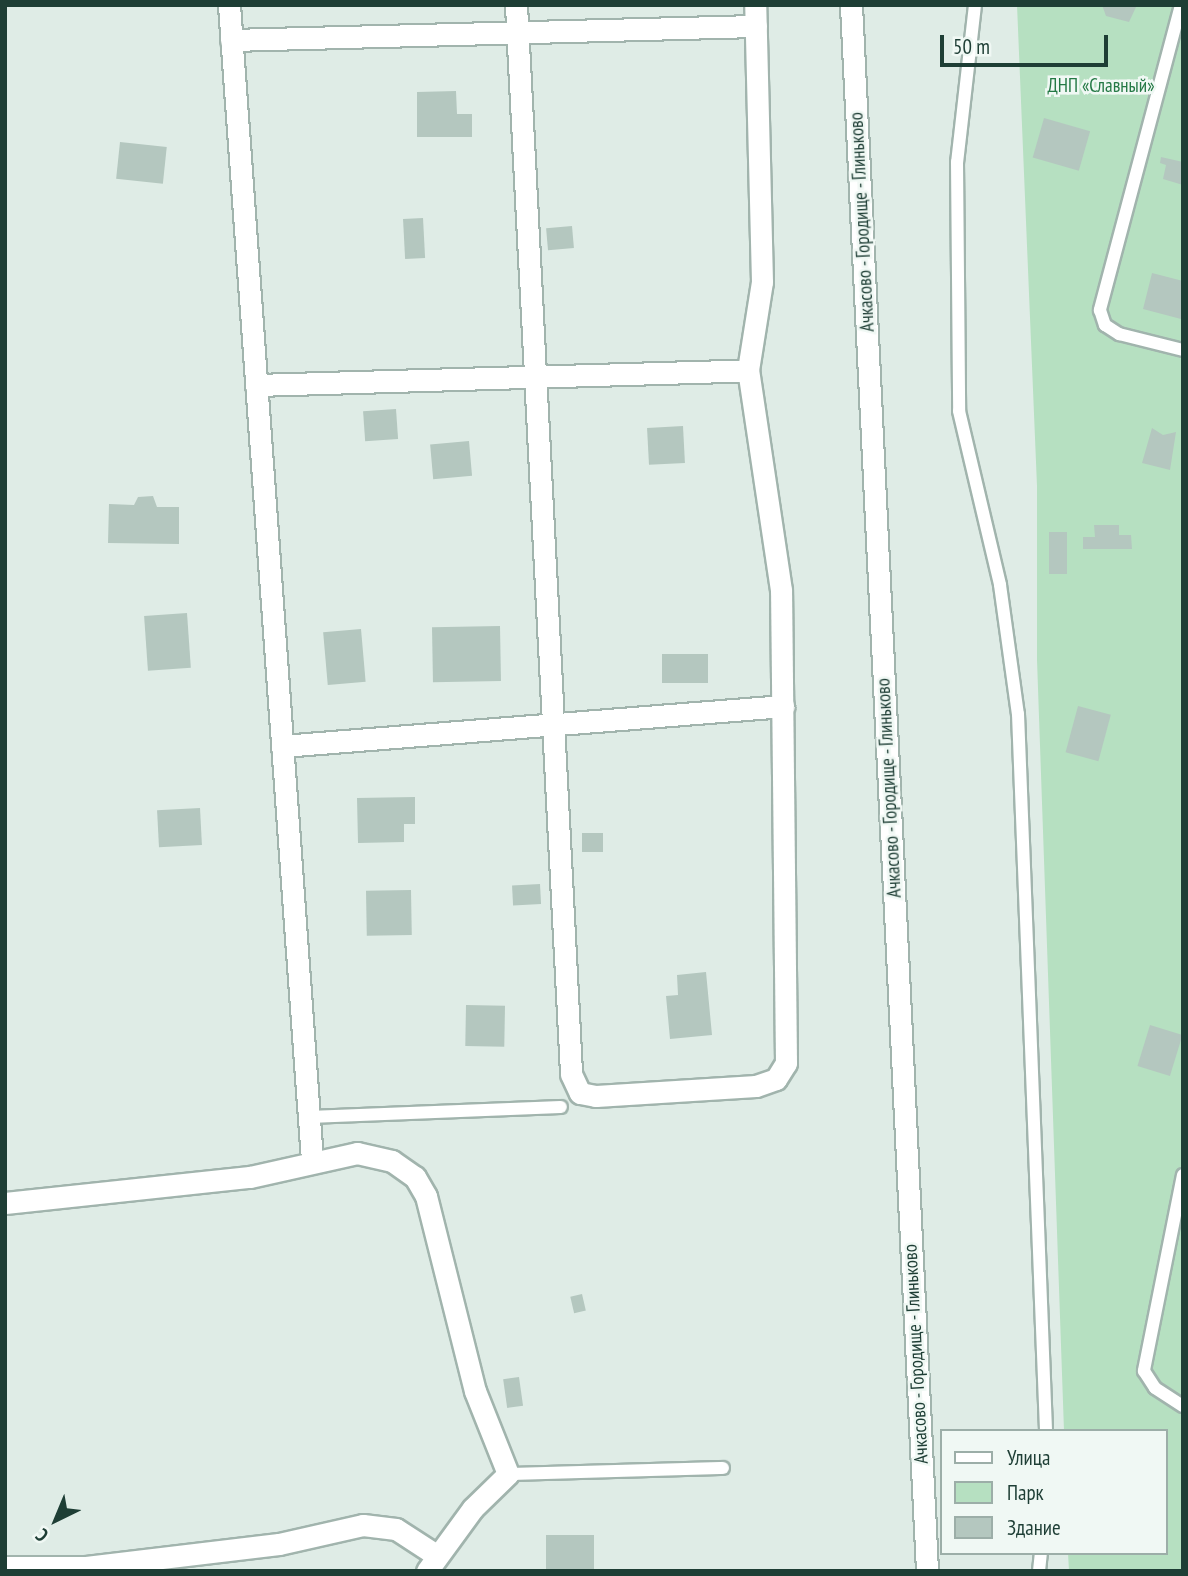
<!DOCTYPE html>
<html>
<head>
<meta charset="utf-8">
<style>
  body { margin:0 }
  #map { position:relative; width:1188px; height:1576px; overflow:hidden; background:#dfece6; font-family:"PT Sans Narrow",sans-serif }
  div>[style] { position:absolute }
  .green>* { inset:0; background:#b6e0c1 }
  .building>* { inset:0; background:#b4c7bf; transform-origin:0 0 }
  .roads { filter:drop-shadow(2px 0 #a1b4ad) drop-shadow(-2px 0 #a1b4ad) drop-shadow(0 2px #a1b4ad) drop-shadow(0 -2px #a1b4ad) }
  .service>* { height:12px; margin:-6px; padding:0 6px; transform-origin:6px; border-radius:6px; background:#fff }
  .minor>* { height:21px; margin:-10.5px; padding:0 10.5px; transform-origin:10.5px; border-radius:10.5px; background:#fff }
  .tertiary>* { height:21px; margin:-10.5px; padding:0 10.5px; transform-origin:10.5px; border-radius:10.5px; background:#fff }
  span { translate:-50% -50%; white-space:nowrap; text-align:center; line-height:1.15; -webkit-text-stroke:5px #f0f8f4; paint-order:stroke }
  .park-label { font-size:19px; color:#247945 }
  .street-label { font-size:19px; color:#1e3e35 }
  .frame { position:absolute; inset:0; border:7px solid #1e3e35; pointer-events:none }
  .legend { position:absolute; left:940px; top:1429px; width:228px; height:126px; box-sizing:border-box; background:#f0f8f4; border:2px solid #9caea8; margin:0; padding:9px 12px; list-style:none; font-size:21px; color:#1e3e35 }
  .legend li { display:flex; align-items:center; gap:14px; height:35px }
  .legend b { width:35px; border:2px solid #9caea8 }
  .north { position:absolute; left:21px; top:1485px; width:70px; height:70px; -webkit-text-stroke:5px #f0f8f4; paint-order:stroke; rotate:223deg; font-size:19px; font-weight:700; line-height:28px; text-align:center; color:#1e3e35 }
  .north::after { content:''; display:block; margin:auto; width:24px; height:32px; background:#1e3e35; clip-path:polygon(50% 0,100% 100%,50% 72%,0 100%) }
  .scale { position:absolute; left:940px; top:35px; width:168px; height:32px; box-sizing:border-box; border:4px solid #1e3e35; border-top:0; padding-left:9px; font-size:21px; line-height:24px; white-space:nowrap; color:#1e3e35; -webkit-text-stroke:5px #f0f8f4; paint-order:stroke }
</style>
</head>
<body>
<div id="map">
  <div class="green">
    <i style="clip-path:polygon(1017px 5px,1183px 5px,1183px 1571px,1069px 1571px,1068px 1553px,1165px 1553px,1165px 1431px,1064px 1431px,1037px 660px,1037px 486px)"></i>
  </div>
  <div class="building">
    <i style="clip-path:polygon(1102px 5px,1137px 5px,1129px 22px,1106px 16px)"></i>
    <i style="clip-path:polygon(456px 91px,457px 114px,472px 114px,472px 137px,417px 137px,417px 92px)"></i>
    <i style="left:1044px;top:118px;width:48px;height:41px;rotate:16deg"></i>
    <i style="left:120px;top:142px;width:47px;height:37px;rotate:6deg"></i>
    <i style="clip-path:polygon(1161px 157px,1183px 162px,1183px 185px,1163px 179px,1166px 165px,1160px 163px)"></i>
    <i style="left:423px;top:218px;width:40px;height:20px;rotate:87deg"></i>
    <i style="left:572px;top:226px;width:22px;height:26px;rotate:85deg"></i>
    <i style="clip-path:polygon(1152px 273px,1183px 281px,1181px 319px,1143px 309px)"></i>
    <i style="left:396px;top:409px;width:30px;height:33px;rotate:86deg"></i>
    <i style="left:683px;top:426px;width:37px;height:36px;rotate:87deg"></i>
    <i style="clip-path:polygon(1152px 428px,1163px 435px,1176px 432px,1170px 470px,1142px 463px)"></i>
    <i style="left:469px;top:441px;width:35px;height:39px;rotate:85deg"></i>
    <i style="clip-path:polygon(153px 496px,157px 507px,179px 507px,179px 544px,108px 543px,109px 504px,134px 505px,138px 497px)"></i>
    <i style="clip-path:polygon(1094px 525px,1119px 525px,1119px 535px,1131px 535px,1132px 549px,1083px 549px,1083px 537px,1095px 537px)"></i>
    <i style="left:1049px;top:532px;width:18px;height:42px"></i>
    <i style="left:187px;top:613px;width:55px;height:43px;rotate:86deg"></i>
    <i style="left:500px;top:626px;width:55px;height:68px;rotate:89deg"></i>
    <i style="left:361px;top:629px;width:53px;height:38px;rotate:85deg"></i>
    <i style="left:662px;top:654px;width:46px;height:29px"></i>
    <i style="left:1078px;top:706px;width:34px;height:48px;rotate:15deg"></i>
    <i style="clip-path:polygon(415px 797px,415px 824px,404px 824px,404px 842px,358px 843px,357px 798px)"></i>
    <i style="left:200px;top:808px;width:37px;height:43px;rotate:87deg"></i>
    <i style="left:603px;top:833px;width:19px;height:21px;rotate:90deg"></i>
    <i style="left:540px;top:884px;width:20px;height:28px;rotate:87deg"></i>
    <i style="left:411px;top:890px;width:45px;height:45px;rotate:89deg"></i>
    <i style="clip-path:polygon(706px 972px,712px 1035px,670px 1039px,666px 996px,678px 995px,677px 975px)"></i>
    <i style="left:466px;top:1005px;width:39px;height:41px;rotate:1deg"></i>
    <i style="left:1150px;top:1025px;width:34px;height:43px;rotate:17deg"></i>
    <i style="left:582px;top:1294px;width:17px;height:12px;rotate:77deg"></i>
    <i style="left:519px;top:1377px;width:29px;height:16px;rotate:82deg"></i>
    <i style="left:594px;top:1535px;width:36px;height:48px;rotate:90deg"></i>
  </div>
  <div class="roads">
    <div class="service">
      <i style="left:975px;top:5px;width:158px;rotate:96.5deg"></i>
      <i style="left:957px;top:162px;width:249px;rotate:89.5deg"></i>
      <i style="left:959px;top:411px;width:179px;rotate:76.7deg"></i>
      <i style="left:1000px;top:585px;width:130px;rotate:82.1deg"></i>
      <i style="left:1018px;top:714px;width:718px;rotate:87.76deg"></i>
      <i style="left:1181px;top:5px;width:316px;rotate:104.9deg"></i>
      <i style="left:1100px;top:310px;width:16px;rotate:72deg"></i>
      <i style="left:1105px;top:325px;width:17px;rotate:33deg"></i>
      <i style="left:1119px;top:334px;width:66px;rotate:14deg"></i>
      <i style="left:309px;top:1117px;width:252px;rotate:-2.3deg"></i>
      <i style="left:1183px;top:1175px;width:200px;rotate:101.3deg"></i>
      <i style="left:1144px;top:1371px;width:20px;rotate:57deg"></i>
      <i style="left:1155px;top:1388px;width:33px;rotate:33deg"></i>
      <i style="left:508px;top:1474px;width:215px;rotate:-1.6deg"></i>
      <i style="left:1039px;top:1571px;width:18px;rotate:-84deg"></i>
    </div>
    <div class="minor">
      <i style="left:229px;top:5px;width:1159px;rotate:85.89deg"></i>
      <i style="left:516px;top:5px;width:1070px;rotate:87.05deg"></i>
      <i style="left:571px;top:1074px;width:21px;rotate:65deg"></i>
      <i style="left:580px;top:1093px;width:16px;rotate:11deg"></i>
      <i style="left:596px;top:1096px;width:160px;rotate:-3.6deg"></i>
      <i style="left:756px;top:1086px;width:21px;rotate:-19deg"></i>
      <i style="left:776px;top:1079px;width:19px;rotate:-58deg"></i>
      <i style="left:786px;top:1063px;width:473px;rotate:-90.6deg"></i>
      <i style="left:781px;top:590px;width:222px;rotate:-98.5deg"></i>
      <i style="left:748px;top:370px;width:89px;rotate:-81deg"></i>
      <i style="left:762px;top:282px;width:277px;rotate:-91.4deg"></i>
      <i style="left:231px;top:40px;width:525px;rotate:-1.53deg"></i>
      <i style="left:256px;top:385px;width:492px;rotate:-1.7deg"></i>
      <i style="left:282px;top:746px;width:503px;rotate:-4.56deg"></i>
      <i style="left:5px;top:1203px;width:246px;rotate:-6.1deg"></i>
      <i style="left:250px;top:1177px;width:110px;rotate:-12.6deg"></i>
      <i style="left:357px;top:1153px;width:36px;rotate:13deg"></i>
      <i style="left:392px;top:1161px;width:28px;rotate:35deg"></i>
      <i style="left:415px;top:1177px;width:22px;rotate:60deg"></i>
      <i style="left:426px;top:1196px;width:201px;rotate:75.9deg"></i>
      <i style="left:475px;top:1391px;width:89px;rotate:68.3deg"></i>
      <i style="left:508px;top:1474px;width:49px;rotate:135.8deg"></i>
      <i style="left:473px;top:1508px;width:78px;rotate:126.1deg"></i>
      <i style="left:5px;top:1567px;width:81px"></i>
      <i style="left:86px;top:1567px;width:194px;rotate:-6.8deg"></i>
      <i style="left:279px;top:1544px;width:86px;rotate:-12.7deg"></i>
      <i style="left:363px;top:1525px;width:33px;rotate:7deg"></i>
      <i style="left:396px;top:1529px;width:48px;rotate:33deg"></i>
    </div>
    <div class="tertiary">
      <i style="left:851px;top:5px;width:1568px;rotate:87.22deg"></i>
    </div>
  </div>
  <div class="park-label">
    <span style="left:1101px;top:86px">ДНП «Славный»</span>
  </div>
  <div class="street-label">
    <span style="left:862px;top:222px;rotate:-93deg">Ачкасово - Городище - Глиньково</span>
    <span style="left:889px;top:788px;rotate:-93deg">Ачкасово - Городище - Глиньково</span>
    <span style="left:916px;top:1354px;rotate:-93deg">Ачкасово - Городище - Глиньково</span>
  </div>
  <div class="frame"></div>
  <ul class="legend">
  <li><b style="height:9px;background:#fff"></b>Улица</li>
  <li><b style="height:19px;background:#b6e0c1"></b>Парк</li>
  <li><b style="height:19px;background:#b4c7bf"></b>Здание</li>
  </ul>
  <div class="north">С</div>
  <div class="scale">50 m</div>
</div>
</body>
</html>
